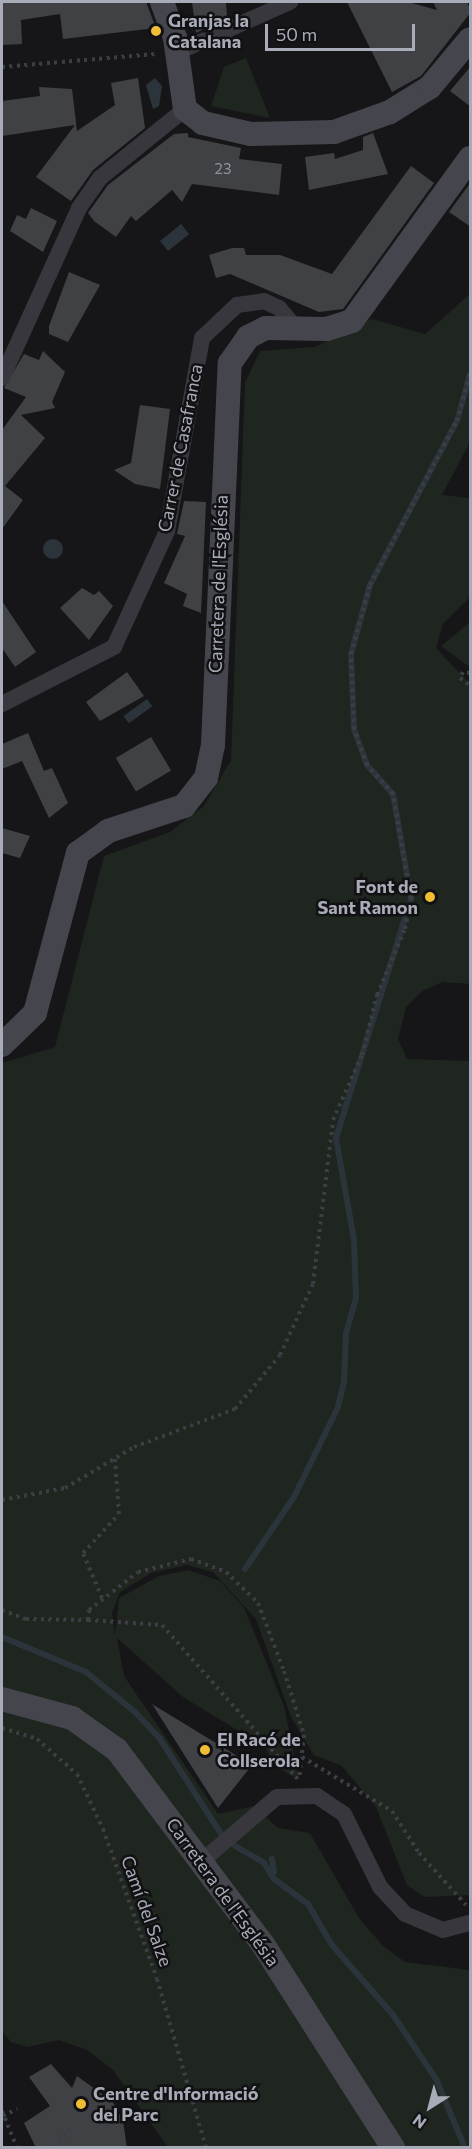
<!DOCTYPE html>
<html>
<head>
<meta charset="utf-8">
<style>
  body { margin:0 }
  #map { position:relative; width:472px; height:2149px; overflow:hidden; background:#161618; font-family:Commissioner,sans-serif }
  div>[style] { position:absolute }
  .green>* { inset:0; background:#1e261f }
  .water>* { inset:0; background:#2c343b; transform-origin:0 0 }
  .round { border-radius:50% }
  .stream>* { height:6px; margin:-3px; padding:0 3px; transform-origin:3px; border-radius:3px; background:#2c343b }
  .building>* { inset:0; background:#404145; transform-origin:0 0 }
  .path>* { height:4px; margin-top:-2px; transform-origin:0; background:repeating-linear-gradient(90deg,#3d3e44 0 3px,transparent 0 7.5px) }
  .street>* { height:16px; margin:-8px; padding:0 8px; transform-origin:8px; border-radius:8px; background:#37373d }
  .secondary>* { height:24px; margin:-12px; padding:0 12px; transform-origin:12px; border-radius:12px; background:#45464d }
  .dots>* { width:16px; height:16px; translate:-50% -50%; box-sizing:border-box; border:3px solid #111113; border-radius:50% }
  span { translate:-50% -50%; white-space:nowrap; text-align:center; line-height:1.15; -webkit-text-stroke:5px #111113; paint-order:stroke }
  .number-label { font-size:15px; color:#8e919b }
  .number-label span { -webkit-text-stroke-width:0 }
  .poi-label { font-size:18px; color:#a8acb8; font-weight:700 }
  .left { translate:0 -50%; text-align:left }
  .right { translate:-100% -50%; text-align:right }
  .street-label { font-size:18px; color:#a8acb8 }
  .frame { position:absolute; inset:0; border:3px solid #a8acb8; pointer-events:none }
  .north { position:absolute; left:400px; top:2077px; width:60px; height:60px; -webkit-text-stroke:4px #111113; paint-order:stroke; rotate:216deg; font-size:16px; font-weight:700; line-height:24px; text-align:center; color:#a8acb8 }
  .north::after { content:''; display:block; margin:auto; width:21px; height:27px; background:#a8acb8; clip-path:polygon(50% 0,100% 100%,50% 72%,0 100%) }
  .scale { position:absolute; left:265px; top:24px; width:150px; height:27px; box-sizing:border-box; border:3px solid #a8acb8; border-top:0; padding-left:8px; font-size:18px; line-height:21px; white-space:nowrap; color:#a8acb8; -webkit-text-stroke:4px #111113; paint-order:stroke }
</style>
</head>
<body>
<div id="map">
  <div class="green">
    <i style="clip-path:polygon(246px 58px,270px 118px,211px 106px,224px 67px)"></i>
    <i style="clip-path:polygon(470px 294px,470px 442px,442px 495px,470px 498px,470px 597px,443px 624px,436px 648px,470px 684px,470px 984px,443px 982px,422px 991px,406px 1007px,398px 1039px,407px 1059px,470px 1061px,470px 1895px,424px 1897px,407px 1885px,376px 1807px,342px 1766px,314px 1755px,291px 1717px,256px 1619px,213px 1572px,187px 1565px,151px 1573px,120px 1592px,112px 1613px,115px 1634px,119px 1598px,159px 1576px,188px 1570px,220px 1581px,244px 1607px,284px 1706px,299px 1780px,276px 1767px,265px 1747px,183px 1697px,117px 1638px,124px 1676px,218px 1814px,254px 1806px,278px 1828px,310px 1833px,359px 1918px,383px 1946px,405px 1962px,470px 1970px,470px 2147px,168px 2147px,113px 2070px,87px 2050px,59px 2040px,27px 2047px,11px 2042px,2px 2031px,2px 1063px,55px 1047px,104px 856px,170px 832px,204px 806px,231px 760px,245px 383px,260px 351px,315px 347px,372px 319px,425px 334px)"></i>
    <i style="clip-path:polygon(470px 622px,470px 664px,468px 666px,441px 646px)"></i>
  </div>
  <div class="water">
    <i style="clip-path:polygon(155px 78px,162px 86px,159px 106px,153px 109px,146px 85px)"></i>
    <i style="left:181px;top:224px;width:13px;height:27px;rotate:51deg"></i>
    <i class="round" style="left:43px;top:539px;width:20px;height:20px"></i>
    <i style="left:147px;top:699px;width:9px;height:29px;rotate:54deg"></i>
  </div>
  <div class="stream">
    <i style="left:245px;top:1569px;width:87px;rotate:-55.8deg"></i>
    <i style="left:294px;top:1497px;width:100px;rotate:-63.9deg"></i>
    <i style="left:338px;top:1407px;width:27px;rotate:-77deg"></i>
    <i style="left:344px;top:1381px;width:48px;rotate:-87.6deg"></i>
    <i style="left:346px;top:1333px;width:36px;rotate:-74deg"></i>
    <i style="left:356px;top:1298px;width:58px;rotate:-92deg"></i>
    <i style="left:354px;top:1240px;width:104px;rotate:-100deg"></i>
    <i style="left:336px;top:1138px;width:251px;rotate:-72.6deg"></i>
    <i style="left:411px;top:898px;width:106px;rotate:-99.8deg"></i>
    <i style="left:393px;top:794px;width:39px;rotate:-132deg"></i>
    <i style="left:367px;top:765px;width:38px;rotate:-110deg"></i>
    <i style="left:354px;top:729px;width:75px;rotate:-92.3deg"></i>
    <i style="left:351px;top:654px;width:72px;rotate:-74.6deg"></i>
    <i style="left:370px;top:585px;width:186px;rotate:-62.1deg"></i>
    <i style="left:457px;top:421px;width:49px;rotate:-74.5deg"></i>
    <i style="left:2px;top:1637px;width:91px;rotate:22.6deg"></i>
    <i style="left:86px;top:1672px;width:63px;rotate:39.2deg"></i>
    <i style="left:135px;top:1712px;width:37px;rotate:47deg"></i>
    <i style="left:160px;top:1739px;width:111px;rotate:57.2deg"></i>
    <i style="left:235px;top:1846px;width:34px;rotate:30deg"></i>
    <i style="left:264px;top:1863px;width:19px;rotate:58deg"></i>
    <i style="left:274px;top:1879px;width:42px;rotate:36.3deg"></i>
    <i style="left:308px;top:1904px;width:48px;rotate:59.7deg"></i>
    <i style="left:332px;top:1945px;width:93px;rotate:48.9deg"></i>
    <i style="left:393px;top:2015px;width:77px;rotate:56.1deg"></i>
    <i style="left:436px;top:2079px;width:75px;rotate:67.2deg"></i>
    <i style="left:272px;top:1859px;width:13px;rotate:81deg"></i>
  </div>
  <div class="building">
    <i style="clip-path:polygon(2px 2px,146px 2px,156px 28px,63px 39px,60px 14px,21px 20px,22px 44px,2px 45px)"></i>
    <i style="clip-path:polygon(192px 2px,226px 2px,227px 17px,196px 33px)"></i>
    <i style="clip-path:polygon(347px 2px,408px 2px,437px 10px,433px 2px,467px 2px,471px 12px,421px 76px,392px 92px)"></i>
    <i style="clip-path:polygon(471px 66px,471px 107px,450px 91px)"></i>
    <i style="clip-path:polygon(138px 78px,145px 128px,93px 170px,71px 201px,36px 177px,75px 125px,2px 136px,2px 101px,40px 96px,39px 87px,72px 89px,77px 131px,115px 105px,111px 83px)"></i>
    <i style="clip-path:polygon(188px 133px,188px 137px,241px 148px,239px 159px,282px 164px,279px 195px,192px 184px,182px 202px,172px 190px,136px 221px,131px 216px,116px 237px,94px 221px,88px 213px,108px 185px,174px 134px)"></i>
    <i style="clip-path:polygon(373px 133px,388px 174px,309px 190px,305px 157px,334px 153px,335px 159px,363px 150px,363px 137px)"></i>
    <i style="clip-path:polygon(411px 166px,434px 183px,343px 309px,319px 312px,230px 274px,216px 278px,209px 255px,232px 248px,244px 248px,246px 255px,280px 255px,332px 274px)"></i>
    <i style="clip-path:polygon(471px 182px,471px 227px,449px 212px)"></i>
    <i style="clip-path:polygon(31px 208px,57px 221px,43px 252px,10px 231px,17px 215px,26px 219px)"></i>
    <i style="clip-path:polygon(69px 272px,100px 285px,68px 342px,49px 334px,49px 326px)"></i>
    <i style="clip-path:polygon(43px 351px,65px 372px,52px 402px,55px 408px,21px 415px,45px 438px,5px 486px,23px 500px,2px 529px,2px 430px,26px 397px,4px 388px,24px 354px,39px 360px)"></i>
    <i style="clip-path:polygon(140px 405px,170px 409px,160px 489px,135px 484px,114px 470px,131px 463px)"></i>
    <i style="clip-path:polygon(184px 501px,206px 502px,201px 613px,183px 606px,187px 594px,164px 583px,185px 536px,177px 534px)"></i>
    <i style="clip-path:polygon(82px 588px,94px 595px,99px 591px,113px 606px,89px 640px,60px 608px)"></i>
    <i style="clip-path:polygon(2px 601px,36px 652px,15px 667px,2px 648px)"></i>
    <i style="clip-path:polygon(127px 672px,144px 696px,100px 721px,86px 702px)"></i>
    <i style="clip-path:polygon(28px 733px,44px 771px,52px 768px,68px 803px,49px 818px,22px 761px,2px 769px,2px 744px)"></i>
    <i style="left:151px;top:737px;width:39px;height:41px;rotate:59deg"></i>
    <i style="clip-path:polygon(2px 828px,30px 836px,20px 858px,2px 853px)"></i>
    <i style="clip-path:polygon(152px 1704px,252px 1765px,218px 1808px)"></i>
    <i style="clip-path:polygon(51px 2064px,72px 2088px,77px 2076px,113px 2102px,123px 2121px,127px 2148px,36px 2148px,24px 2123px,50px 2106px,29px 2077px)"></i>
  </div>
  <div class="path">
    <i style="left:2px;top:67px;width:157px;rotate:-4.8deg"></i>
    <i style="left:470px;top:673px;width:7px;rotate:-172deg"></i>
    <i style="left:463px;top:672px;width:7px;rotate:117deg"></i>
    <i style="left:460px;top:678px;width:12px;rotate:35deg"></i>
    <i style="left:2px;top:1500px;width:64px;rotate:-10.8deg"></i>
    <i style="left:65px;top:1488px;width:80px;rotate:-30.7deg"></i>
    <i style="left:134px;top:1447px;width:108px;rotate:-20.6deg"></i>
    <i style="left:235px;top:1409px;width:70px;rotate:-50.2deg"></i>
    <i style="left:280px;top:1355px;width:78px;rotate:-65.1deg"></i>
    <i style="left:313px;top:1284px;width:165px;rotate:-83deg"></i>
    <i style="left:333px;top:1120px;width:71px;rotate:-66deg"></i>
    <i style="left:362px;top:1055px;width:62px;rotate:-76deg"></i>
    <i style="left:377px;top:995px;width:72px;rotate:-67deg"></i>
    <i style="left:405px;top:929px;width:32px;rotate:-79deg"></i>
    <i style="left:411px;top:898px;width:106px;rotate:-99.8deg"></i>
    <i style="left:393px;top:794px;width:39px;rotate:-132deg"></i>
    <i style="left:367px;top:765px;width:38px;rotate:-110deg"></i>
    <i style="left:354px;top:729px;width:75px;rotate:-92.3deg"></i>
    <i style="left:351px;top:654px;width:72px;rotate:-74.6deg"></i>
    <i style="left:370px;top:585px;width:186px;rotate:-62.1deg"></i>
    <i style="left:457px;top:421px;width:49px;rotate:-74.5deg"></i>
    <i style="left:102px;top:1598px;width:49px;rotate:-112.9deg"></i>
    <i style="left:83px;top:1553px;width:53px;rotate:-47.3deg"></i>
    <i style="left:119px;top:1514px;width:55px;rotate:-94.2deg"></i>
    <i style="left:2px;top:1610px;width:26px;rotate:21deg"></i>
    <i style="left:26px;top:1619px;width:62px;rotate:0.9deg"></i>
    <i style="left:88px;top:1620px;width:10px;rotate:-84deg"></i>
    <i style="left:89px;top:1610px;width:62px;rotate:-37.8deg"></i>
    <i style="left:138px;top:1572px;width:55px;rotate:-13.8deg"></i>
    <i style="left:191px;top:1559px;width:37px;rotate:20deg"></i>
    <i style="left:226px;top:1572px;width:45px;rotate:44.1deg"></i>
    <i style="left:258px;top:1603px;width:73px;rotate:69.1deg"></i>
    <i style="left:284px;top:1671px;width:67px;rotate:72.6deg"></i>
    <i style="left:304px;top:1735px;width:45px;rotate:96.3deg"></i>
    <i style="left:88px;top:1620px;width:74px;rotate:3.9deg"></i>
    <i style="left:162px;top:1625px;width:205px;rotate:48.6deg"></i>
    <i style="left:2px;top:1728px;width:37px;rotate:17deg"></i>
    <i style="left:37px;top:1739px;width:53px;rotate:41.2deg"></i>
    <i style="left:77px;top:1774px;width:61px;rotate:64.7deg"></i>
    <i style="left:103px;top:1829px;width:159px;rotate:70.2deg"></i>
    <i style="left:157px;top:1979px;width:176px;rotate:73.8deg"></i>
    <i style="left:302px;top:1757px;width:105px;rotate:31deg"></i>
    <i style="left:392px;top:1811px;width:50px;rotate:57.3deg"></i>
    <i style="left:419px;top:1853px;width:70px;rotate:47.9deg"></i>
    <i style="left:2px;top:2111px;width:40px;rotate:68deg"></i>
    <i style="left:3px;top:2116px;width:16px;rotate:-27deg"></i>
    <i style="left:54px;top:2148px;width:27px;rotate:-51deg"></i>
  </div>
  <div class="street">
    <i style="left:178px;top:52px;width:123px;rotate:-24.1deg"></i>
    <i style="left:2px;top:378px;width:187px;rotate:-65.6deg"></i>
    <i style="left:79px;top:208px;width:37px;rotate:-55deg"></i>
    <i style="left:100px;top:178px;width:109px;rotate:-39.1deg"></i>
    <i style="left:2px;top:704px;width:126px;rotate:-27deg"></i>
    <i style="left:114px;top:647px;width:128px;rotate:-65.4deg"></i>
    <i style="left:167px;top:531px;width:196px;rotate:-79.7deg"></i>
    <i style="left:202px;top:338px;width:48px;rotate:-43.3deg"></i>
    <i style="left:237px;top:305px;width:27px;rotate:-8deg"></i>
    <i style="left:264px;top:301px;width:17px;rotate:25deg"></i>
    <i style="left:279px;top:308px;width:26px;rotate:50deg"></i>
    <i style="left:203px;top:1860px;width:97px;rotate:-40.4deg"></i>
    <i style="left:277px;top:1797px;width:40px;rotate:-1.4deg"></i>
    <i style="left:317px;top:1796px;width:32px;rotate:34deg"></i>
    <i style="left:344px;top:1814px;width:81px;rotate:63.7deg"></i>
    <i style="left:380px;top:1887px;width:37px;rotate:47deg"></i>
    <i style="left:405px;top:1914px;width:41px;rotate:22.8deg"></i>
    <i style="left:443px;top:1930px;width:28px;rotate:-15deg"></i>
  </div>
  <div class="secondary">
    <i style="left:162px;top:2px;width:38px;rotate:70deg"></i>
    <i style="left:175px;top:38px;width:72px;rotate:82deg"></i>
    <i style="left:185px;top:109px;width:23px;rotate:38deg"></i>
    <i style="left:203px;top:123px;width:49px;rotate:12.9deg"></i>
    <i style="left:251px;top:134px;width:83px;rotate:-1.4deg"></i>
    <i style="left:334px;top:132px;width:59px;rotate:-19.7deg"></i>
    <i style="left:390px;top:112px;width:47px;rotate:-32deg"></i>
    <i style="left:430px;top:87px;width:62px;rotate:-50.2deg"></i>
    <i style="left:2px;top:1045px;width:46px;rotate:-44.1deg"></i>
    <i style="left:35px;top:1013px;width:166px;rotate:-75deg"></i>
    <i style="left:78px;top:853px;width:37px;rotate:-36deg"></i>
    <i style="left:108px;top:831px;width:80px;rotate:-18.2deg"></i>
    <i style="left:184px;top:806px;width:36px;rotate:-52deg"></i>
    <i style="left:206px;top:778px;width:34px;rotate:-78deg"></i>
    <i style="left:213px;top:745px;width:382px;rotate:-87.5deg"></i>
    <i style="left:230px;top:363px;width:32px;rotate:-55deg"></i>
    <i style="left:248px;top:337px;width:20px;rotate:-27deg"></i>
    <i style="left:266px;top:328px;width:61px;rotate:0.9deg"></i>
    <i style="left:327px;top:329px;width:26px;rotate:-18deg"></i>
    <i style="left:352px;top:321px;width:201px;rotate:-54.1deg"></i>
    <i style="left:2px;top:1699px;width:73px;rotate:15.2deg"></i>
    <i style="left:72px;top:1718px;width:55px;rotate:35.4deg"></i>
    <i style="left:117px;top:1750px;width:245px;rotate:53.1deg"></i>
    <i style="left:264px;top:1946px;width:240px;rotate:57.4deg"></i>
  </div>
  <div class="dots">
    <i style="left:156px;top:31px;background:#f1bd35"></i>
    <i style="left:430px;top:897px;background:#f1bd35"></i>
    <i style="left:205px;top:1750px;background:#f1bd35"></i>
    <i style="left:81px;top:2104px;background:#f1bd35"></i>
  </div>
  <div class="number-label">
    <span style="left:223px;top:169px">23</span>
  </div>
  <div class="poi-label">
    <span class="left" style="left:168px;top:31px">Granjas la<br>Catalana</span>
    <span class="right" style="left:418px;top:897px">Font de<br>Sant Ramon</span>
    <span class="left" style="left:217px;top:1750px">El Racó de<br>Collserola</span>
    <span class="left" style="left:93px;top:2104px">Centre d'Informació<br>del Parc</span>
  </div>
  <div class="street-label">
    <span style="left:180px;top:448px;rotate:-79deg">Carrer de Casafranca</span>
    <span style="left:218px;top:584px;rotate:-88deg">Carretera de l'Església</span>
    <span style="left:223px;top:1892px;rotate:54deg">Carretera de l'Església</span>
    <span style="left:147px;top:1911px;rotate:70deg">Camí del Salze</span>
  </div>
  <div class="frame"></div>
  <div class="north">N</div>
  <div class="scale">50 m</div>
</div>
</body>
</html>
